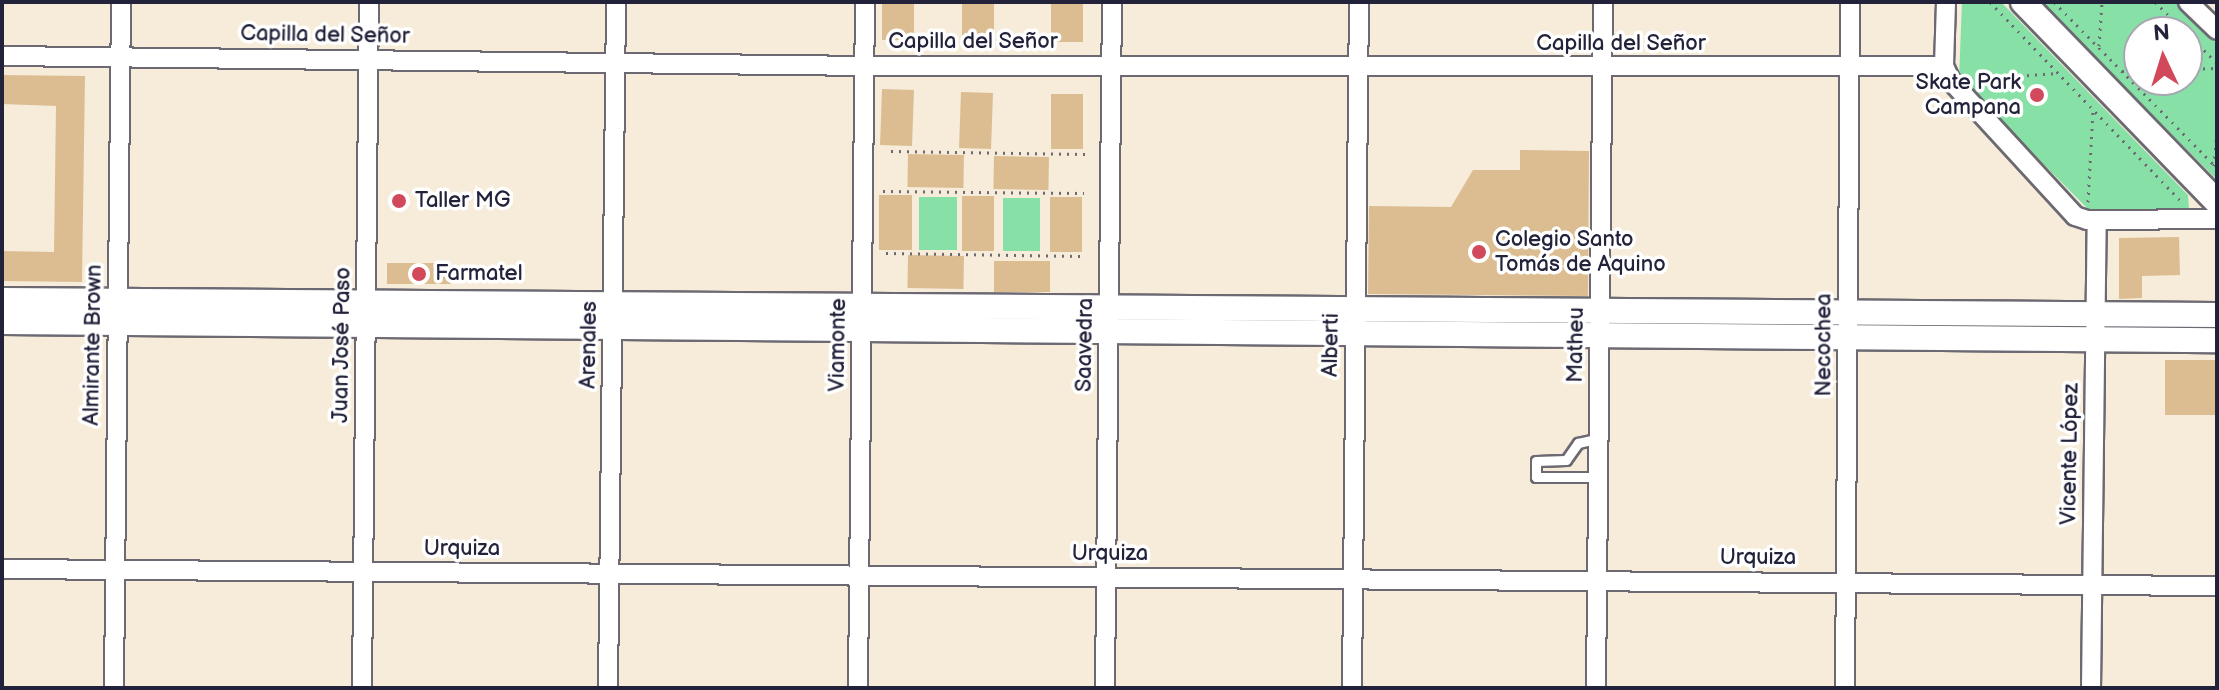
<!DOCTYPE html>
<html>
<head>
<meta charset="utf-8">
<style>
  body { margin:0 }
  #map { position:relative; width:2219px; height:690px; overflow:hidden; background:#f6ecd9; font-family:"Balsamiq Sans",sans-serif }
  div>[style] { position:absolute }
  .green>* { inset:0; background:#87e1a6; transform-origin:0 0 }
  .building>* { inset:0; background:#dcbd92; transform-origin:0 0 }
  .path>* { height:3px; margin-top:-1.5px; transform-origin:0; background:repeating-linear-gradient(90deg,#6c6972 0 2px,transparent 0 8px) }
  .roads { filter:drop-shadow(2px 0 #6c6972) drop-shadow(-2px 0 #6c6972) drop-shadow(0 2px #6c6972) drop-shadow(0 -2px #6c6972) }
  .lane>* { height:9px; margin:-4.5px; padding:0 4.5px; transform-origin:4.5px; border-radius:4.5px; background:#fff }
  .street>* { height:18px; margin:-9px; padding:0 9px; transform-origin:9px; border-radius:9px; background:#fff }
  .secondary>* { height:24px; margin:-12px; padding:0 12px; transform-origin:12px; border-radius:12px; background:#fff }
  .dots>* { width:22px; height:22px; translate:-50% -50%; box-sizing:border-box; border:4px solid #fff; border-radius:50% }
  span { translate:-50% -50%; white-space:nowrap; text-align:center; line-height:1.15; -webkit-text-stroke:7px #fff; paint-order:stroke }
  .street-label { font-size:22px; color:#22223b }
  .poi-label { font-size:22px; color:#22223b }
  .right { translate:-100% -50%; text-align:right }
  .left { translate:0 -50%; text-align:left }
  .frame { position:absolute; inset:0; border:4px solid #22223b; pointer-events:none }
  .north { position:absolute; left:2123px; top:16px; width:80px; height:80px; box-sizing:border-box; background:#fff; border:2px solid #a7a7b1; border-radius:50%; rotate:356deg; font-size:22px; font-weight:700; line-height:32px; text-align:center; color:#22223b }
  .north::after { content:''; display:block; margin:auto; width:28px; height:36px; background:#d1495b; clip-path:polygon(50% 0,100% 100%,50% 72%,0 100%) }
</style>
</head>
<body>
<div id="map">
  <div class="green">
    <i style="clip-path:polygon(1962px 2px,2001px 2px,2188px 195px,2189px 209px,2088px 209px,1959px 79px)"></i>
    <i style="clip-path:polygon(evenodd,2041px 2px,2175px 2px,2217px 44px,2217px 180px,2041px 2px,2187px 32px,2187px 80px,2139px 80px,2139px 32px,2187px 32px)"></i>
    <i style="left:919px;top:197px;width:38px;height:53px"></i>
    <i style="left:1003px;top:198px;width:37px;height:53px"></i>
  </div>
  <div class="building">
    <i style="left:882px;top:2px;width:32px;height:38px"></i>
    <i style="left:962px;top:2px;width:32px;height:39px"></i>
    <i style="left:1051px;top:2px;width:32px;height:40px"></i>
    <i style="clip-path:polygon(2px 75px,85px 76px,82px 282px,2px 281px,2px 251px,54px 252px,56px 106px,2px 104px)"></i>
    <i style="left:882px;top:89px;width:32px;height:56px;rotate:2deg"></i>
    <i style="left:961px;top:92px;width:32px;height:56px;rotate:2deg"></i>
    <i style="left:1051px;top:94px;width:32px;height:55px"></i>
    <i style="clip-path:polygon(1520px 150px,1589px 151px,1588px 296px,1368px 294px,1369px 206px,1451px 207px,1473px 170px,1520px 170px)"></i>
    <i style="left:908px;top:154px;width:56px;height:33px;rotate:1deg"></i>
    <i style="left:994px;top:156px;width:55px;height:33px;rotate:1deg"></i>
    <i style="left:879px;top:195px;width:33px;height:55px"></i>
    <i style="left:962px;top:196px;width:32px;height:55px"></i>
    <i style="left:1050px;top:197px;width:32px;height:55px"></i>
    <i style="clip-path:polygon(2179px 237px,2180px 275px,2142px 276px,2142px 298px,2119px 299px,2119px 238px)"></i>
    <i style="left:908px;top:255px;width:56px;height:33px;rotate:1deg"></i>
    <i style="left:994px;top:261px;width:56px;height:31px"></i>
    <i style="left:387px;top:263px;width:64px;height:21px"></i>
    <i style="left:2165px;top:360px;width:52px;height:55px"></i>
  </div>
  <div class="path">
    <i style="left:1990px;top:2px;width:276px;rotate:46.2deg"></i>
    <i style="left:2054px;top:2px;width:233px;rotate:45.5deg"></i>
    <i style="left:2155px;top:2px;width:43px;rotate:44.1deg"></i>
    <i style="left:2187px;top:33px;width:42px;rotate:45deg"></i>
    <i style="left:2099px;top:46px;width:44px;rotate:-86.1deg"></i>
    <i style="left:2187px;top:69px;width:30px;rotate:-2deg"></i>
    <i style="left:2122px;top:71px;width:17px;rotate:-3deg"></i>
    <i style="left:1971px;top:79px;width:88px;rotate:-3.9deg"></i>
    <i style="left:891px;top:151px;width:194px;rotate:0.9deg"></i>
    <i style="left:2214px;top:166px;width:36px;rotate:-85deg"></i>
    <i style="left:883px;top:191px;width:201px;rotate:0.6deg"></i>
    <i style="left:2088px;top:202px;width:93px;rotate:-86.9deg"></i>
    <i style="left:886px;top:253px;width:196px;rotate:0.9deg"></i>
  </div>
  <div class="roads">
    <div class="lane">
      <i style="left:1598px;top:477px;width:62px;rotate:180deg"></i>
      <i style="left:1536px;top:477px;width:16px;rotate:-90deg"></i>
      <i style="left:1536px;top:461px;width:30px;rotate:-2deg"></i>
      <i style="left:1566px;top:460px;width:21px;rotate:-55deg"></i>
      <i style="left:1578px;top:443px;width:22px;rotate:-13deg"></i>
    </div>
    <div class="street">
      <i style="left:1946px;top:2px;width:64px;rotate:91.8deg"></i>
      <i style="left:1944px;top:66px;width:17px;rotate:65deg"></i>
      <i style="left:1951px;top:81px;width:183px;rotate:47.4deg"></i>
      <i style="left:2075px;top:216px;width:13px;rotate:18deg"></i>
      <i style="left:2087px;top:220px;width:130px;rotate:-0.4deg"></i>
      <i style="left:2188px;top:2px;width:40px;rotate:44deg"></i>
      <i style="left:2px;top:56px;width:862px;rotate:0.66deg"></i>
      <i style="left:864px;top:66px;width:1080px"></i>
      <i style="left:2px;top:569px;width:2215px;rotate:0.44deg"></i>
      <i style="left:114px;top:688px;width:686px;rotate:-89.42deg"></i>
      <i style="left:362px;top:688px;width:686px;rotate:-89.42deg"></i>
      <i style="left:608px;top:688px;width:686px;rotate:-89.33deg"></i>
      <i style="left:858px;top:688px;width:686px;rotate:-89.42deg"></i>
      <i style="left:1105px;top:688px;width:686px;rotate:-89.42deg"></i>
      <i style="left:1352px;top:688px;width:686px;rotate:-89.42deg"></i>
      <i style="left:1596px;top:688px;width:686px;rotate:-89.42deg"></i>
      <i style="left:1845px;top:688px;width:686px;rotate:-89.58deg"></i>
      <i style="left:2091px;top:688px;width:468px;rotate:-89.3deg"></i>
    </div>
    <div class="secondary">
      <i style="left:2023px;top:2px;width:279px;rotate:45.9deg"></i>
      <i style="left:2px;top:300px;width:2215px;rotate:0.39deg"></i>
      <i style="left:2px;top:322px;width:2215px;rotate:0.47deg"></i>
    </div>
  </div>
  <div class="dots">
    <i style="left:2037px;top:95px;background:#d1495b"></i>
    <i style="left:399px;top:201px;background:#d1495b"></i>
    <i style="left:1479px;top:252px;background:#d1495b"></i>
    <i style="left:419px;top:274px;background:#d1495b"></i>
  </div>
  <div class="street-label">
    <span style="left:325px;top:35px;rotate:1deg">Capilla del Señor</span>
    <span style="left:973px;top:42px">Capilla del Señor</span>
    <span style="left:1621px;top:44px">Capilla del Señor</span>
    <span style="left:93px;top:345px;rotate:-89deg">Almirante Brown</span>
    <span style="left:342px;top:345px;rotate:-89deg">Juan José Paso</span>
    <span style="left:589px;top:345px;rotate:-89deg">Arenales</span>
    <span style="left:838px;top:345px;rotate:-89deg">Viamonte</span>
    <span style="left:1085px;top:345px;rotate:-89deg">Saavedra</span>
    <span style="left:1331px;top:345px;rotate:-89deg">Alberti</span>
    <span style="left:1576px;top:345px;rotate:-89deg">Matheu</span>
    <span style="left:1824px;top:345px;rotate:-90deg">Necochea</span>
    <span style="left:2070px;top:454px;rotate:-89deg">Vicente López</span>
    <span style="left:462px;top:549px">Urquiza</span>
    <span style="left:1110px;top:554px">Urquiza</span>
    <span style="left:1758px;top:558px">Urquiza</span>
  </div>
  <div class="poi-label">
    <span class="right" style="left:2021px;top:95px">Skate Park<br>Campana</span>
    <span class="left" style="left:415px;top:201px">Taller MG</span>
    <span class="left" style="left:1495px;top:252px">Colegio Santo<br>Tomás de Aquino</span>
    <span class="left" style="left:435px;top:274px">Farmatel</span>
  </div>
  <div class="frame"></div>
  <div class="north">N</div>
</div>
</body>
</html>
